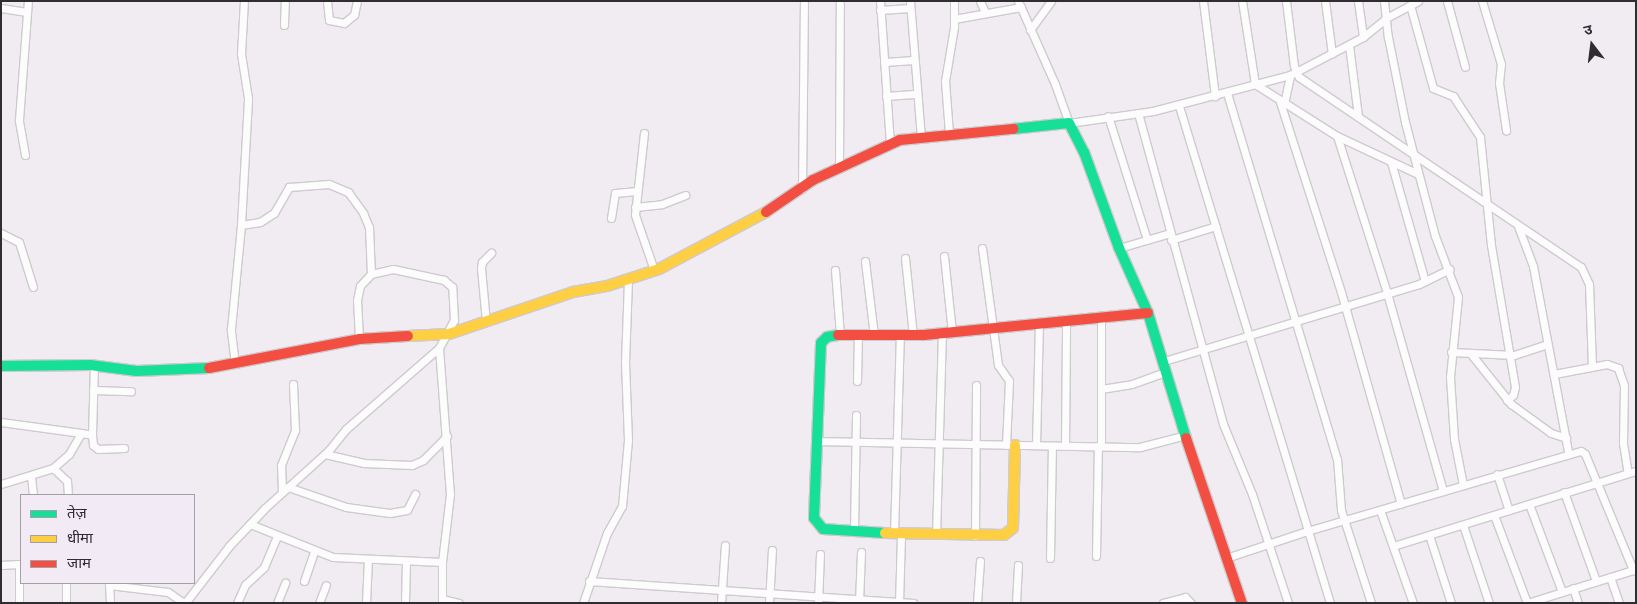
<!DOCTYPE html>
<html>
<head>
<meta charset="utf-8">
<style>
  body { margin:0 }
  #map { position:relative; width:1637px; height:604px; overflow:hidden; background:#f1ecf2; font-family:"Source Sans 3","Noto Sans Devanagari",sans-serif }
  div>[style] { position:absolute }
  .roads { filter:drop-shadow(1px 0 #cecace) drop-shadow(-1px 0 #cecace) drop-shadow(0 1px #cecace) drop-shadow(0 -1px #cecace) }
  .street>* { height:7px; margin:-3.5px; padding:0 3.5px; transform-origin:3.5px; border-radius:3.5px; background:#fdfcfd }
  .fast>* { height:10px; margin:-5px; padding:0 5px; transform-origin:5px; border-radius:5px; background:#16e098 }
  .slow>* { height:10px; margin:-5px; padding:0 5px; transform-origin:5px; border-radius:5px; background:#ffcf43 }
  .jam>* { height:10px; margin:-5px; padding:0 5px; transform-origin:5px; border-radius:5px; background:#f24e42 }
  span { translate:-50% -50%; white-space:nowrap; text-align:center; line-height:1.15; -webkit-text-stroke:4px #f2eaf4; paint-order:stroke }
  .frame { position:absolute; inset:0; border:2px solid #2f2d30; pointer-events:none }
  .legend { position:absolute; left:20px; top:494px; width:175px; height:90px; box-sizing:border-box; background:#f2eaf4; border:1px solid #a49ea6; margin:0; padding:6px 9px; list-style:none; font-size:15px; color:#2f2d30 }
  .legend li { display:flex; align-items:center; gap:10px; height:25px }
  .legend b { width:25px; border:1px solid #a49ea6 }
  .north { position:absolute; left:1567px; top:20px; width:50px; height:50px; -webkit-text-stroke:4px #f2eaf4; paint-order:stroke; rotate:345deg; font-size:14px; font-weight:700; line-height:20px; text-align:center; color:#2f2d30 }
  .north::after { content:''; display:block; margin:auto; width:18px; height:22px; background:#2f2d30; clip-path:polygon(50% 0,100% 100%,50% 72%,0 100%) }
</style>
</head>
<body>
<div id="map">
  <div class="roads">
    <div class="street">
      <i style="left:327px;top:1px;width:19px;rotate:84deg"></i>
      <i style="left:329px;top:20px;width:15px;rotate:11deg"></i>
      <i style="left:344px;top:23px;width:13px;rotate:-39deg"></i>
      <i style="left:354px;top:15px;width:14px;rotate:-78deg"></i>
      <i style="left:880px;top:1px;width:143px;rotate:86deg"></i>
      <i style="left:910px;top:1px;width:136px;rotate:85.4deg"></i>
      <i style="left:980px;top:1px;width:12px;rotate:66deg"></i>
      <i style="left:1018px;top:1px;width:91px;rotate:66deg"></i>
      <i style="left:1055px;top:84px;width:41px;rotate:70.3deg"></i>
      <i style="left:1069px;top:123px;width:85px;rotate:-8.1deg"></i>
      <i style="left:1153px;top:111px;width:142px;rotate:-14.7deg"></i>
      <i style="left:1290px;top:75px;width:82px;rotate:-27.5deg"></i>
      <i style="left:1363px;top:37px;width:32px;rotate:-39deg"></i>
      <i style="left:1388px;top:17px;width:34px;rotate:-28deg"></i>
      <i style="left:1203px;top:1px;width:96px;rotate:82.8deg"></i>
      <i style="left:1242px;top:1px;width:84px;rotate:81.1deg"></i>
      <i style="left:1255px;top:84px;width:97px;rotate:32.4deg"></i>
      <i style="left:1337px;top:136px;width:89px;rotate:25.1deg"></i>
      <i style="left:1286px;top:1px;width:65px;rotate:83deg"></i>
      <i style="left:1294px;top:66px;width:12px;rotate:66deg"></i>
      <i style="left:1299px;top:77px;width:340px;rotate:34deg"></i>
      <i style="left:1581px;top:267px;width:19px;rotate:65deg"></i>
      <i style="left:1589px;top:284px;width:82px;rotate:87.9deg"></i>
      <i style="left:1325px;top:1px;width:53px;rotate:82.5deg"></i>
      <i style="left:1358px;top:1px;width:36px;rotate:82deg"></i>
      <i style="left:1384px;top:1px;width:36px;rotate:84deg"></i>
      <i style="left:1388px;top:37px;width:87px;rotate:78.7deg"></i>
      <i style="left:1405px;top:122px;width:118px;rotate:75.3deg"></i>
      <i style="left:1435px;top:236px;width:65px;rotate:69.3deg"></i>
      <i style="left:1458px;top:297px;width:80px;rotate:95.7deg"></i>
      <i style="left:1450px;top:377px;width:62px;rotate:86.3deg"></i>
      <i style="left:1454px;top:439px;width:47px;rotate:78.9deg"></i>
      <i style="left:1447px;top:1px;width:68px;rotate:74.7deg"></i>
      <i style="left:1482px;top:1px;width:66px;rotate:73.2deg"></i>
      <i style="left:1501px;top:64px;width:19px;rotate:96deg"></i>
      <i style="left:1499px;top:83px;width:48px;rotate:81.5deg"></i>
      <i style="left:1410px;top:5px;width:86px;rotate:74.5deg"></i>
      <i style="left:1433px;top:88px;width:22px;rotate:22deg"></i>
      <i style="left:1453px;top:96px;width:49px;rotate:56.6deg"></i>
      <i style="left:1480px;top:137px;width:109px;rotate:84.2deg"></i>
      <i style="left:1491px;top:245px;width:144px;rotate:80.4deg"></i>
      <i style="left:1515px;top:387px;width:8px;rotate:104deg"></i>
      <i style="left:1513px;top:395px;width:8px;rotate:140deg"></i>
      <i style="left:1px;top:8px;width:26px;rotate:9deg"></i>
      <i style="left:880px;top:10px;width:30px;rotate:-4deg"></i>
      <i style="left:954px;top:19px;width:68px;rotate:-10.2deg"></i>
      <i style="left:284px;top:25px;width:24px;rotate:-88deg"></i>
      <i style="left:1030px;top:30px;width:36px;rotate:-54deg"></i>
      <i style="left:1349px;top:45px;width:72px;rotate:82.8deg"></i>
      <i style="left:884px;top:62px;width:30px;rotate:-4deg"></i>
      <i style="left:1227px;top:93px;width:382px;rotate:73.3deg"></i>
      <i style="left:1337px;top:459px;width:51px;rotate:85.5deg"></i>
      <i style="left:1341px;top:510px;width:98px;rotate:72.1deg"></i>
      <i style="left:886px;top:96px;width:31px;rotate:-4deg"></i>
      <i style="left:1280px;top:102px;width:200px;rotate:72.2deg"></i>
      <i style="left:1341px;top:292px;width:220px;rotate:74.2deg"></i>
      <i style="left:1284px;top:104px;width:30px;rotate:-78deg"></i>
      <i style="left:1179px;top:106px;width:519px;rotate:73.1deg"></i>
      <i style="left:1138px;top:113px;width:322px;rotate:74.7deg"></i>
      <i style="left:1223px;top:424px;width:76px;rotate:67.5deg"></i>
      <i style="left:1252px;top:494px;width:115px;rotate:71.7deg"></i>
      <i style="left:1108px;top:116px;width:130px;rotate:72.5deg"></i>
      <i style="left:644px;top:133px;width:82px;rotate:96.3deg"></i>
      <i style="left:635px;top:215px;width:58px;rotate:70.9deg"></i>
      <i style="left:949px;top:133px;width:52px;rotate:-94.4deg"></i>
      <i style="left:945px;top:81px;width:55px;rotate:-80.5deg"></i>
      <i style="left:954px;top:27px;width:26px;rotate:-90deg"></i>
      <i style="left:1337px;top:136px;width:165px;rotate:72.3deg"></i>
      <i style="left:1387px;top:293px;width:206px;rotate:74.2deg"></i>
      <i style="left:25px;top:155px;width:36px;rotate:-100deg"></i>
      <i style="left:19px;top:120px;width:119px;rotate:-85.7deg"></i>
      <i style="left:1391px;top:162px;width:124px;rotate:74.1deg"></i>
      <i style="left:839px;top:167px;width:166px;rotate:-89.7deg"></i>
      <i style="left:802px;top:189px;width:188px;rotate:-89.4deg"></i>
      <i style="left:635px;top:207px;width:27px;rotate:-6deg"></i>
      <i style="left:662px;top:204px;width:25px;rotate:-21deg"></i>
      <i style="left:611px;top:218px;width:25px;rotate:-81deg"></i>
      <i style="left:615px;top:193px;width:22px;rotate:-5deg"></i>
      <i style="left:241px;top:225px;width:19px;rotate:-9deg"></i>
      <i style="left:260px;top:222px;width:17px;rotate:-33deg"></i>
      <i style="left:274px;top:213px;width:30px;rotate:-60deg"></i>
      <i style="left:289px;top:187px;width:40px;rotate:-4.3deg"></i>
      <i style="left:329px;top:184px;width:21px;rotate:23deg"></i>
      <i style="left:348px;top:192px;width:26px;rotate:54deg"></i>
      <i style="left:363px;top:213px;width:15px;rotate:67deg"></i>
      <i style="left:369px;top:227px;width:47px;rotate:87.6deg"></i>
      <i style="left:1518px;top:226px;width:43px;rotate:69.4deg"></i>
      <i style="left:1533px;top:266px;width:189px;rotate:79.3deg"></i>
      <i style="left:1px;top:233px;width:20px;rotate:27deg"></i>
      <i style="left:19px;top:242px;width:47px;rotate:72.7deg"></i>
      <i style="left:1171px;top:240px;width:47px;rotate:-17.3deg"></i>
      <i style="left:982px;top:248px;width:118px;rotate:82.2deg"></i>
      <i style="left:998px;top:365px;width:19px;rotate:55deg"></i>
      <i style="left:1009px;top:381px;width:64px;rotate:92.7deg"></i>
      <i style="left:1119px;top:248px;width:53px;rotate:-16.4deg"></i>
      <i style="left:944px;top:256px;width:76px;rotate:84deg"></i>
      <i style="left:905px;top:258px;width:77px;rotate:84.1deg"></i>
      <i style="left:865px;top:261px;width:75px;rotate:83.1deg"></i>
      <i style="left:835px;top:270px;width:65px;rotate:85.6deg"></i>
      <i style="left:486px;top:322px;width:54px;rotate:-95.3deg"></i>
      <i style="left:481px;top:268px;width:6px;rotate:-81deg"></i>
      <i style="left:482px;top:262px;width:13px;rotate:-45deg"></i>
      <i style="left:439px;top:348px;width:146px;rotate:85.7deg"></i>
      <i style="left:450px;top:494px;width:68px;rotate:96.7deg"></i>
      <i style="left:442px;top:562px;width:41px;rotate:90deg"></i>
      <i style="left:1451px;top:352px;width:63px;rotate:2.7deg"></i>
      <i style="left:1514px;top:355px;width:35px;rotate:-18deg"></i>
      <i style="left:1471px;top:354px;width:64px;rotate:51.3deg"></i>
      <i style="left:1511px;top:404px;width:49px;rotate:35.9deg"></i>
      <i style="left:1551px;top:433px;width:16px;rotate:18deg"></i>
      <i style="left:1164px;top:361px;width:266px;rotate:-16.8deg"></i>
      <i style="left:1419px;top:284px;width:34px;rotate:-26deg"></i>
      <i style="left:235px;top:364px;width:35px;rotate:-97deg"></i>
      <i style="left:231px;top:329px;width:104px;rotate:-84.5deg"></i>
      <i style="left:241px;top:225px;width:127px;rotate:-86.8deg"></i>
      <i style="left:248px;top:98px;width:45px;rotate:-99deg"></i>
      <i style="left:241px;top:54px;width:53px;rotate:-86.8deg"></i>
      <i style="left:1554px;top:374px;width:54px;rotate:-10.7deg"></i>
      <i style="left:1607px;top:364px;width:12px;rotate:20deg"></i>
      <i style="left:1618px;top:368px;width:18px;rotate:71deg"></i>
      <i style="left:1624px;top:385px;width:58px;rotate:91deg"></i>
      <i style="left:1623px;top:443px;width:30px;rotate:81deg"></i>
      <i style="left:857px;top:381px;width:46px;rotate:-88.8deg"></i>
      <i style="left:1101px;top:389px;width:31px;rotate:-9deg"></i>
      <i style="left:1132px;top:384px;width:37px;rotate:-20deg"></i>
      <i style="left:93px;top:390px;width:38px;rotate:2deg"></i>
      <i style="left:1px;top:422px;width:81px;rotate:7.8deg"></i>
      <i style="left:92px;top:435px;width:10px;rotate:84deg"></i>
      <i style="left:93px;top:445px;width:6px;rotate:39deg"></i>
      <i style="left:98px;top:449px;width:26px;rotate:-2deg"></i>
      <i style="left:816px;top:441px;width:324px;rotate:1.1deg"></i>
      <i style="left:1140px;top:447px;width:48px;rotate:-14.6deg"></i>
      <i style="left:1036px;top:445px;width:121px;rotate:-88.6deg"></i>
      <i style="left:1065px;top:446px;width:125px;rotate:-89.5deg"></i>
      <i style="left:1101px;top:446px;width:128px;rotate:-90deg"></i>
      <i style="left:325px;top:454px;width:39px;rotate:13deg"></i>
      <i style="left:363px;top:463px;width:49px;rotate:2.3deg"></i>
      <i style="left:412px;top:465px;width:12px;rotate:-24deg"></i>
      <i style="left:423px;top:460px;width:34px;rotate:-45deg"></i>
      <i style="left:53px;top:468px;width:19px;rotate:43deg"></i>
      <i style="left:67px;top:481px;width:14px;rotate:86deg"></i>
      <i style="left:1497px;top:474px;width:38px;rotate:72deg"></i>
      <i style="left:31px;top:476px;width:19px;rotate:84deg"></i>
      <i style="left:1px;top:484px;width:54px;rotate:-17.1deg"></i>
      <i style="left:53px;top:468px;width:21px;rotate:-41deg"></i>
      <i style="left:69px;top:454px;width:24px;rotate:-60deg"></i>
      <i style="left:81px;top:433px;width:11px;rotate:10deg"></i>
      <i style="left:92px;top:435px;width:70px;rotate:-88.4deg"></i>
      <i style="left:288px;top:487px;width:61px;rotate:19deg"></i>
      <i style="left:346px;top:507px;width:44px;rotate:7.8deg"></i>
      <i style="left:390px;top:513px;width:17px;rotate:-10deg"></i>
      <i style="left:407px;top:510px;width:18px;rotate:-63deg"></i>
      <i style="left:282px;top:492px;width:27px;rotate:-92deg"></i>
      <i style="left:281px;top:465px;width:38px;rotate:-68deg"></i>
      <i style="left:295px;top:430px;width:46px;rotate:-92.5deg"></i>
      <i style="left:1564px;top:492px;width:95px;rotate:70.2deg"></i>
      <i style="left:1529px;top:504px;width:94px;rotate:69.4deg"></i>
      <i style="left:1380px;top:510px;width:99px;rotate:70.5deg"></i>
      <i style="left:1494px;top:515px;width:94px;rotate:69.4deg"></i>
      <i style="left:250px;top:524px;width:89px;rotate:21.7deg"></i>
      <i style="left:333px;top:557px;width:109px;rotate:2.6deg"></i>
      <i style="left:1463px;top:525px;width:82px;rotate:71.6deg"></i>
      <i style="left:854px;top:531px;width:116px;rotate:-89deg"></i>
      <i style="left:894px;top:534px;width:199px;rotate:-88.3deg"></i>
      <i style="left:936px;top:535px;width:202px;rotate:-88.3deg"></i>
      <i style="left:1429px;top:535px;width:71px;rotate:72.1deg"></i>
      <i style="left:975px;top:536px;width:151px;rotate:-89.6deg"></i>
      <i style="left:1393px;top:546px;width:254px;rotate:-17.2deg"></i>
      <i style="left:1096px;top:556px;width:110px;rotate:-89deg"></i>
      <i style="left:1050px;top:558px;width:112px;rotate:-89deg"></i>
      <i style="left:1226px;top:558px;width:85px;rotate:-18.4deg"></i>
      <i style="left:1307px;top:531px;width:285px;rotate:-16.3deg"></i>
      <i style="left:1581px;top:451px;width:5px;rotate:37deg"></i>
      <i style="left:1585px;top:454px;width:126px;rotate:67.5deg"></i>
      <i style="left:1px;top:565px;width:18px;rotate:-3deg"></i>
      <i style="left:19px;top:564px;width:39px;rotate:90deg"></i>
      <i style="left:1610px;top:577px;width:28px;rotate:71deg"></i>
      <i style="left:304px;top:581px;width:31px;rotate:-71deg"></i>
      <i style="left:589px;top:581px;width:325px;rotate:3.9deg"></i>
      <i style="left:66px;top:583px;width:20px;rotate:90deg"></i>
      <i style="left:109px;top:583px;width:20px;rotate:87deg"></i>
      <i style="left:109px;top:585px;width:59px;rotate:6.8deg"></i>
      <i style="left:168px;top:592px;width:19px;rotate:35deg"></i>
      <i style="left:1573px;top:588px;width:16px;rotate:72deg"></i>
      <i style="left:442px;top:599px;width:17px;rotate:13deg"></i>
      <i style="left:859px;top:602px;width:50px;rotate:-87.7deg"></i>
      <i style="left:185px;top:603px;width:72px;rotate:-52.3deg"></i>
      <i style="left:229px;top:546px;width:52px;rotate:-46.5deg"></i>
      <i style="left:265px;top:508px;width:86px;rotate:-42.2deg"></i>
      <i style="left:329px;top:450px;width:27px;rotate:-51deg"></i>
      <i style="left:346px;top:429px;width:123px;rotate:-41.1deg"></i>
      <i style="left:439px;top:348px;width:32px;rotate:-62deg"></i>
      <i style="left:454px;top:320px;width:33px;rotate:-93deg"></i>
      <i style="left:452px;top:287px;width:11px;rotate:-139deg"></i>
      <i style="left:444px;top:280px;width:52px;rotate:-167.8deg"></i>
      <i style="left:393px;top:269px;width:23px;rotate:167deg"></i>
      <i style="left:371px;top:274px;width:16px;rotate:133deg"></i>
      <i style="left:360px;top:286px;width:14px;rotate:102deg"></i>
      <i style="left:357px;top:300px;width:39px;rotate:87deg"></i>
      <i style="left:237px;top:603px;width:20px;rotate:-66deg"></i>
      <i style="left:245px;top:585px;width:26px;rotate:-43deg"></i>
      <i style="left:264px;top:567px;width:34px;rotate:-67deg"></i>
      <i style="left:277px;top:603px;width:22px;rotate:-68deg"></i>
      <i style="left:319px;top:603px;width:19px;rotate:-69deg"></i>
      <i style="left:366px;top:603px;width:44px;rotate:-87.4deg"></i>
      <i style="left:405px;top:603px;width:41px;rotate:-88.6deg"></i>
      <i style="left:583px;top:603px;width:74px;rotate:-71.1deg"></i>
      <i style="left:607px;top:533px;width:31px;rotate:-61deg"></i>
      <i style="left:622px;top:506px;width:66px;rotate:-84.8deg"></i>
      <i style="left:628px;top:440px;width:78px;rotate:-92.2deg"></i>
      <i style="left:625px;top:362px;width:83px;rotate:-87.9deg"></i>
      <i style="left:721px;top:603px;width:58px;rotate:-86.1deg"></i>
      <i style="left:769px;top:603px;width:53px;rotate:-86.8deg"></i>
      <i style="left:818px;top:603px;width:49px;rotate:-87.7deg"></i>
      <i style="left:899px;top:603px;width:69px;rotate:-88.3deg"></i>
      <i style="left:977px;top:603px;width:42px;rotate:-85.9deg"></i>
      <i style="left:1016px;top:603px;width:38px;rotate:-87deg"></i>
      <i style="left:1163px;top:603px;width:23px;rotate:-15deg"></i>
      <i style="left:1185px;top:597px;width:8px;rotate:45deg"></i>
      <i style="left:1527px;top:603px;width:114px;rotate:-17.3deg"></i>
    </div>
    <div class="fast">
      <i style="left:1013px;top:129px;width:56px;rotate:-6.1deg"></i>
      <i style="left:1069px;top:123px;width:33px;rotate:63deg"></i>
      <i style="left:1084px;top:152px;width:102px;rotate:70deg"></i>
      <i style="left:1119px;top:248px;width:71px;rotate:66deg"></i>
      <i style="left:1148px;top:313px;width:131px;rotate:73.1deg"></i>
      <i style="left:838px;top:335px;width:11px;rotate:170deg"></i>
      <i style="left:827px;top:337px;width:8px;rotate:135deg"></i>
      <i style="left:821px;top:343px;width:175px;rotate:92.3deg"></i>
      <i style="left:814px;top:518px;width:14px;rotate:51deg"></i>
      <i style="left:823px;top:529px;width:62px;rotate:3.7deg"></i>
      <i style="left:1px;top:366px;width:89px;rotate:-0.6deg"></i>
      <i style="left:90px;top:365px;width:47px;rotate:7.3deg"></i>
      <i style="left:137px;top:371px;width:72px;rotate:-2.4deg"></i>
    </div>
    <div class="slow">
      <i style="left:408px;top:336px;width:41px;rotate:-2.8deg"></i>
      <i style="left:449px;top:334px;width:131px;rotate:-18.7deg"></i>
      <i style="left:573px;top:292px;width:35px;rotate:-10deg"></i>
      <i style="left:607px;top:286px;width:55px;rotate:-18.1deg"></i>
      <i style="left:659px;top:269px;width:121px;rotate:-28deg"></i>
      <i style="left:885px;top:533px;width:119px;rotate:1deg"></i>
      <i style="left:1004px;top:535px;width:11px;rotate:-38deg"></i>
      <i style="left:1013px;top:528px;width:83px;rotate:-88.6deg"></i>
    </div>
    <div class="jam">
      <i style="left:766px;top:212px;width:57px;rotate:-34.2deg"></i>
      <i style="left:813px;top:180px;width:96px;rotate:-24.7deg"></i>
      <i style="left:900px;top:140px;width:114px;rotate:-5.6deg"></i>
      <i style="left:838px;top:335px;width:86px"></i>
      <i style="left:924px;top:335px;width:225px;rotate:-5.6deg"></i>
      <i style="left:209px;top:368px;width:153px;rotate:-10.9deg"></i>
      <i style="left:359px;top:339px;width:49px;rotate:-3.5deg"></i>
      <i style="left:1186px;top:438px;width:174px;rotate:71.3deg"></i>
    </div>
  </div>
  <div class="frame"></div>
  <ul class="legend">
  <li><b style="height:6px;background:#16e098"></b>तेज़</li>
  <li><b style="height:6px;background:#ffcf43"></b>धीमा</li>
  <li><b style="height:6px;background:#f24e42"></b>जाम</li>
  </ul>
  <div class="north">उ</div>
</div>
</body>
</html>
